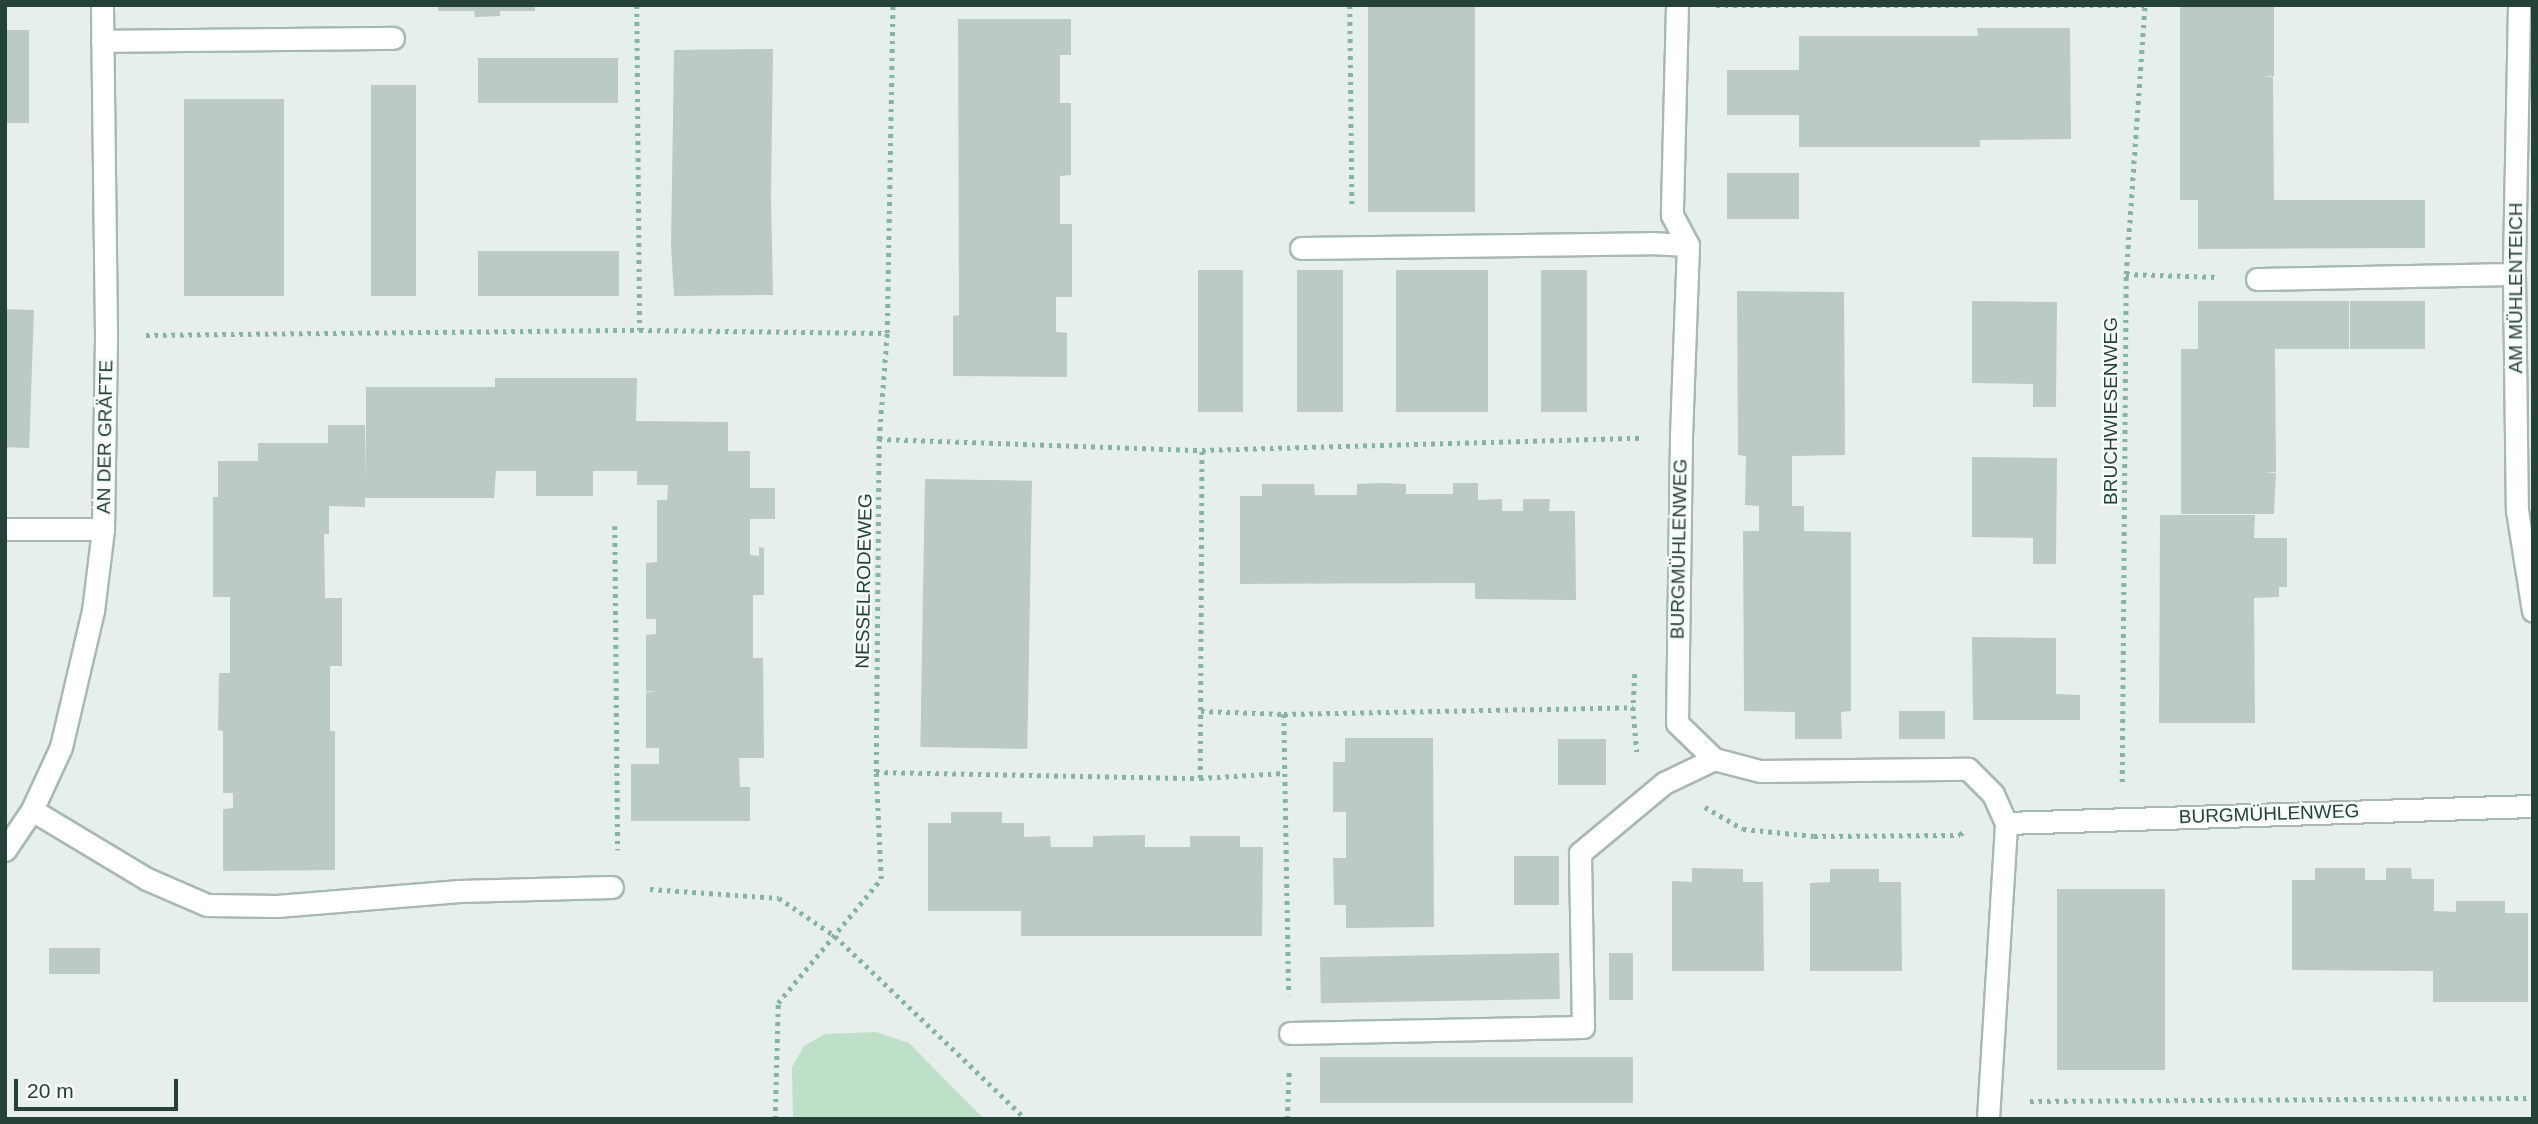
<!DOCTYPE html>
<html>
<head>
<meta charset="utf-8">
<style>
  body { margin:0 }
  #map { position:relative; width:2538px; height:1124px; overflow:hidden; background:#e6efeb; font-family:Helvetica,sans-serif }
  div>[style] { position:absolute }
  .green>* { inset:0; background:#bfe0c8 }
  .building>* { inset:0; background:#bbcac4; transform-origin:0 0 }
  .path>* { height:4.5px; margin-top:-2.25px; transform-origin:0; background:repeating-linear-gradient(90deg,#86b3a5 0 3.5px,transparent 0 8.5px) }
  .roads { filter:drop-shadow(2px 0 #a8b8b2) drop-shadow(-2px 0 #a8b8b2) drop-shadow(0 2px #a8b8b2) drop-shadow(0 -2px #a8b8b2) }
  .service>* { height:21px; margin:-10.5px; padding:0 10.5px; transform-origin:10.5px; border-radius:10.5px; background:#fff }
  .minor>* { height:21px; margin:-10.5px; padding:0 10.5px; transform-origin:10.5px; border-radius:10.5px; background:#fff }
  span { translate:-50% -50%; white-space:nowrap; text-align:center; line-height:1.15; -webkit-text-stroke:5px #f7fbf9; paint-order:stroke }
  .street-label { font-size:19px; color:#24423a }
  .frame { position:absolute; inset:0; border:7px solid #24423a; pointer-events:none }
  .scale { position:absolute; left:14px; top:1079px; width:164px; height:32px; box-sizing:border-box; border:4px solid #24423a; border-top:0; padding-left:9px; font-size:21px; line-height:24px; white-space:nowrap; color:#24423a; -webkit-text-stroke:5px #f7fbf9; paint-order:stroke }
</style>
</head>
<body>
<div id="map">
  <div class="green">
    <i style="clip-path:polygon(876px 1032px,909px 1043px,984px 1119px,793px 1119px,792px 1067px,804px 1046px,825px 1034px)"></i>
  </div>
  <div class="building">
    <i style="clip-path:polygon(438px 5px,535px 5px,535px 11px,500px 11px,500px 16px,475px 17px,474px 11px,438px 11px)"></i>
    <i style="left:1368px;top:5px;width:107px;height:207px"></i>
    <i style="clip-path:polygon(2180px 5px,2274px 5px,2274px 76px,2262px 77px,2273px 77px,2274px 200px,2425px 200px,2425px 248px,2198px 249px,2198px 200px,2180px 200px)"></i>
    <i style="clip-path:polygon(958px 19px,1071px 19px,1071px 55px,1060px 55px,1060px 103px,1071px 103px,1071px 175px,1060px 176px,1060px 224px,1072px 224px,1072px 297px,1056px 297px,1056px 332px,1067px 333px,1067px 377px,953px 376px,953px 316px,959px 315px)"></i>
    <i style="clip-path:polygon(1977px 28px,2070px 28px,2071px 139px,1980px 140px,1980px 147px,1799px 147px,1799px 115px,1727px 115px,1727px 70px,1799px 70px,1799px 36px,1978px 36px)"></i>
    <i style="left:5px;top:30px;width:24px;height:93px"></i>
    <i style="clip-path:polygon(773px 49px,771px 196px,773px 295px,674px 296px,671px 246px,674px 50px)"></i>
    <i style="left:478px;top:58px;width:140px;height:45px"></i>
    <i style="left:371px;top:85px;width:45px;height:211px"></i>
    <i style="left:184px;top:99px;width:100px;height:197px"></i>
    <i style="left:1727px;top:173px;width:72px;height:46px"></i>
    <i style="left:478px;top:251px;width:141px;height:45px"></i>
    <i style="left:1198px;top:270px;width:45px;height:142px"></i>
    <i style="left:1297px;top:270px;width:46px;height:142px"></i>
    <i style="left:1396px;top:270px;width:92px;height:142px"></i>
    <i style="left:1541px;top:270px;width:46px;height:142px"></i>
    <i style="clip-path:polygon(1737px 291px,1844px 292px,1845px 455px,1792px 456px,1792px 506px,1804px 506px,1804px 531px,1851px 532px,1851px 711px,1841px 712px,1842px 739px,1795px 739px,1795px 712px,1744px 711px,1743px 531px,1759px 531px,1759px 506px,1745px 505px,1746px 456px,1738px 455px)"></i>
    <i style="clip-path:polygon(1972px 301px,2057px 302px,2056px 407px,2033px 407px,2033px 384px,1972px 383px)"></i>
    <i style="clip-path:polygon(2198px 301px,2349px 301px,2349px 349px,2275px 349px,2276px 472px,2264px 472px,2276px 473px,2274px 514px,2181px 514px,2181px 349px,2198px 349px)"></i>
    <i style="left:2350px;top:301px;width:75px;height:48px"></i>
    <i style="left:5px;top:309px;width:29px;height:138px;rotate:2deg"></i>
    <i style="clip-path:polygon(495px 378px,637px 378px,636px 421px,728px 422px,728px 451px,750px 451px,750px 488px,775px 488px,775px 519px,750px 519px,750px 555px,759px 556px,759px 547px,764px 548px,764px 595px,753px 595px,753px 658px,763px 658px,764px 758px,739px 758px,740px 787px,750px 787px,750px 821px,631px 821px,631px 764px,659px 764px,659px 748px,646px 748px,646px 692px,659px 691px,646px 691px,646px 635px,656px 634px,656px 619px,646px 619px,646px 563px,657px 562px,657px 500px,667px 500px,668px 485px,637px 485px,637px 471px,593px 471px,593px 496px,536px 496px,536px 471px,496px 471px,494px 498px,365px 498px,365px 507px,329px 506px,329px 534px,324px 534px,325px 598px,342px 598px,342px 666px,330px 666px,330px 731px,335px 731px,335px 870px,223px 871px,223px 809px,233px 808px,233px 793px,223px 793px,223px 731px,218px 730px,219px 673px,230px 673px,230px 597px,213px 597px,213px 497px,218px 497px,218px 461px,258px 461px,258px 443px,328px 443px,328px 425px,365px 425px,366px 481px,366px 387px,495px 387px)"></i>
    <i style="clip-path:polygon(1972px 457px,2057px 458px,2056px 564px,2033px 564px,2033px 538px,1972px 537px)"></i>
    <i style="left:925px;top:479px;width:107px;height:268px;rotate:1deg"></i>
    <i style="clip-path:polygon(1382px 483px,1406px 484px,1406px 494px,1453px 494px,1453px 483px,1478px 483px,1478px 500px,1502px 499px,1502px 511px,1523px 511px,1523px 499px,1550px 499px,1549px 511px,1575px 511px,1576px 600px,1475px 599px,1475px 583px,1240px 584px,1240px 496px,1262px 496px,1262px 484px,1314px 484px,1315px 495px,1357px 495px,1357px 484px)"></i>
    <i style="clip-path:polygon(2160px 515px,2255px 515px,2254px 538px,2287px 538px,2287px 587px,2279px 587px,2279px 597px,2254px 598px,2255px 723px,2159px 723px)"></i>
    <i style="clip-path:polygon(1972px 637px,2056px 638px,2056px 694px,2080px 695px,2080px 720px,1973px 720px)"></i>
    <i style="left:1899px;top:711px;width:46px;height:28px"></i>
    <i style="clip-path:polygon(1345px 738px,1433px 738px,1434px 927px,1346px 928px,1346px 905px,1334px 905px,1333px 858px,1346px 858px,1346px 812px,1333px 812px,1333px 762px,1345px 762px)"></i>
    <i style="left:1558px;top:739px;width:48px;height:46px"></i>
    <i style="clip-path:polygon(951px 812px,1002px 812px,1002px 823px,1024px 823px,1024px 837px,1050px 836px,1051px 847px,1093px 847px,1093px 836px,1145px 835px,1145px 847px,1190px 847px,1190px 836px,1240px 836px,1240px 847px,1263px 847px,1262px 936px,1021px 936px,1021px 911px,928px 911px,928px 823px,951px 823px)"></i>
    <i style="left:1514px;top:856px;width:45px;height:49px"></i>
    <i style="clip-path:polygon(1692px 868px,1743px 869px,1743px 882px,1763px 882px,1764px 971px,1672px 971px,1672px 881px,1692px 882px)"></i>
    <i style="clip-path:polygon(2315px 868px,2365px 868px,2365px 880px,2386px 880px,2386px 868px,2411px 868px,2412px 879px,2434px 879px,2434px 911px,2456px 912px,2456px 901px,2505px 901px,2505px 913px,2528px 913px,2528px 1002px,2433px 1002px,2433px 971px,2292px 970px,2292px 880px,2315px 880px)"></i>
    <i style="clip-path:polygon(1830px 869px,1879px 869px,1879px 882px,1901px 882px,1902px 971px,1810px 971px,1810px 883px,1830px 882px)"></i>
    <i style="left:2057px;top:889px;width:108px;height:181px"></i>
    <i style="left:49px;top:948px;width:51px;height:26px"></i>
    <i style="left:1559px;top:953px;width:46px;height:239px;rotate:89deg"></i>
    <i style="left:1609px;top:953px;width:24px;height:47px"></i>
    <i style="left:1320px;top:1057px;width:313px;height:46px"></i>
  </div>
  <div class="path">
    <i style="left:637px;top:5px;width:325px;rotate:89.5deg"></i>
    <i style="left:1350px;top:5px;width:202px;rotate:89.4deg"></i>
    <i style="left:1716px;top:6px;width:429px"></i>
    <i style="left:2126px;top:274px;width:92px;rotate:1.9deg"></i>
    <i style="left:146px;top:335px;width:494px;rotate:-0.6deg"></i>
    <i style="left:640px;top:330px;width:247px;rotate:0.7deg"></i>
    <i style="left:879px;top:439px;width:323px;rotate:2deg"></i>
    <i style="left:1202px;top:450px;width:439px;rotate:-1.6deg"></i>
    <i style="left:615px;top:526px;width:324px;rotate:89.5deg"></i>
    <i style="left:1635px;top:674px;width:33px;rotate:93deg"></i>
    <i style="left:1633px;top:707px;width:45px;rotate:84.9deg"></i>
    <i style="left:1201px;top:711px;width:83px;rotate:2.1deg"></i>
    <i style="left:1284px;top:714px;width:349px;rotate:-1.1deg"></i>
    <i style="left:1284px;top:714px;width:281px;rotate:89deg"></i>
    <i style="left:876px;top:772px;width:324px;rotate:1.1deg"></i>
    <i style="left:1200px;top:778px;width:85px;rotate:-3.4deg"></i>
    <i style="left:1200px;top:778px;width:328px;rotate:-89.7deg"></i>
    <i style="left:2122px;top:782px;width:508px;rotate:-89.55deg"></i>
    <i style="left:2126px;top:274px;width:270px;rotate:-86deg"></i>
    <i style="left:1705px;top:807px;width:44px;rotate:30.1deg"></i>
    <i style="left:1743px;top:829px;width:71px;rotate:5.6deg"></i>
    <i style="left:1814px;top:836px;width:146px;rotate:-0.4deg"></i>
    <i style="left:1960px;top:835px;width:6px;rotate:-51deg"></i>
    <i style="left:650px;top:889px;width:129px;rotate:4deg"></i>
    <i style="left:779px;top:898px;width:68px;rotate:34.2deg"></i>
    <i style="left:835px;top:936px;width:265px;rotate:43.8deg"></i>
    <i style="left:2030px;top:1101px;width:503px;rotate:-0.34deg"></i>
    <i style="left:775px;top:1119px;width:116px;rotate:-88.5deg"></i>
    <i style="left:778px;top:1003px;width:161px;rotate:-50.3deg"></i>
    <i style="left:881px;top:879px;width:107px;rotate:-92.7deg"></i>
    <i style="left:876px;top:772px;width:333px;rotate:-89.5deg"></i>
    <i style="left:879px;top:439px;width:106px;rotate:-85.7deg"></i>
    <i style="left:887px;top:333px;width:328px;rotate:-89deg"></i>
    <i style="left:1287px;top:1119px;width:48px;rotate:-87.6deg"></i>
  </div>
  <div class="roads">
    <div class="service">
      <i style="left:102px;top:41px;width:291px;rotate:-0.6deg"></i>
      <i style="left:1301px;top:248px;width:349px;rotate:-0.8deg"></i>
      <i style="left:1650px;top:243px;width:38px;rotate:3deg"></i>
      <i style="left:2257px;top:279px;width:257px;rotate:-1.1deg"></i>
      <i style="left:32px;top:810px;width:134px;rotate:31deg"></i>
      <i style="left:147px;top:879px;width:65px;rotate:23.4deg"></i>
      <i style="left:207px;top:905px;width:70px;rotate:0.8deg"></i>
      <i style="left:277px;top:906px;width:183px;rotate:-4.7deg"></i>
      <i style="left:459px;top:891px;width:153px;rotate:-1.5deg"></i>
      <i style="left:1290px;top:1033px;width:293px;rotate:-1.2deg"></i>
      <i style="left:1583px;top:1027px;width:174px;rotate:-91deg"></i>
      <i style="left:1580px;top:853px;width:109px;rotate:-39.8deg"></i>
      <i style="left:1664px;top:783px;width:55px;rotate:-25.6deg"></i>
    </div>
    <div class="minor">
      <i style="left:1677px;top:5px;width:210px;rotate:91.4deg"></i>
      <i style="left:1672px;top:215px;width:34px;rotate:62deg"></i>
      <i style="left:1688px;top:245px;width:194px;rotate:92.1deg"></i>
      <i style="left:1681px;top:439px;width:284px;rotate:90.8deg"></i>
      <i style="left:1677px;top:723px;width:52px;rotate:44.2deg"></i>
      <i style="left:1714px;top:759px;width:48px;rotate:14.6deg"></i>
      <i style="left:1760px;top:771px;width:208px;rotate:-0.6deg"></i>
      <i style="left:1968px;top:769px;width:35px;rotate:45deg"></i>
      <i style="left:1993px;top:794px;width:32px;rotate:66deg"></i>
      <i style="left:2006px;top:823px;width:527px;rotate:-1.85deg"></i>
      <i style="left:2519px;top:5px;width:269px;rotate:91.1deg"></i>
      <i style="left:2514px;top:274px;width:236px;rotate:89.3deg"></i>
      <i style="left:2517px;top:510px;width:102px;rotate:81deg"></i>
      <i style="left:5px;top:529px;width:98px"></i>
      <i style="left:5px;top:850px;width:48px;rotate:-56deg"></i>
      <i style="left:32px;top:810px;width:69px;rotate:-65.3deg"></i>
      <i style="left:61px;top:747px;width:140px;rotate:-76.8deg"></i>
      <i style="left:93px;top:611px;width:83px;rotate:-83deg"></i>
      <i style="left:103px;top:529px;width:194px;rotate:-89.1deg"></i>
      <i style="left:106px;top:335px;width:330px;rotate:-90.7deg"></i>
      <i style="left:1988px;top:1119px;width:297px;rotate:-86.5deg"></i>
    </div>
  </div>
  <div class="street-label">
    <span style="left:2516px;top:288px;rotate:-90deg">AM MÜHLENTEICH</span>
    <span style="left:2111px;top:411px;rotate:-90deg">BRUCHWIESENWEG</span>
    <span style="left:105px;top:437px;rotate:-89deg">AN DER GRÄFTE</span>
    <span style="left:1679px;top:549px;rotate:-89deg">BURGMÜHLENWEG</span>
    <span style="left:864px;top:581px;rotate:-89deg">NESSELRODEWEG</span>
    <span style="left:2269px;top:814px;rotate:-2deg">BURGMÜHLENWEG</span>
  </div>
  <div class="frame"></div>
  <div class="scale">20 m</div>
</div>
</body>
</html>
